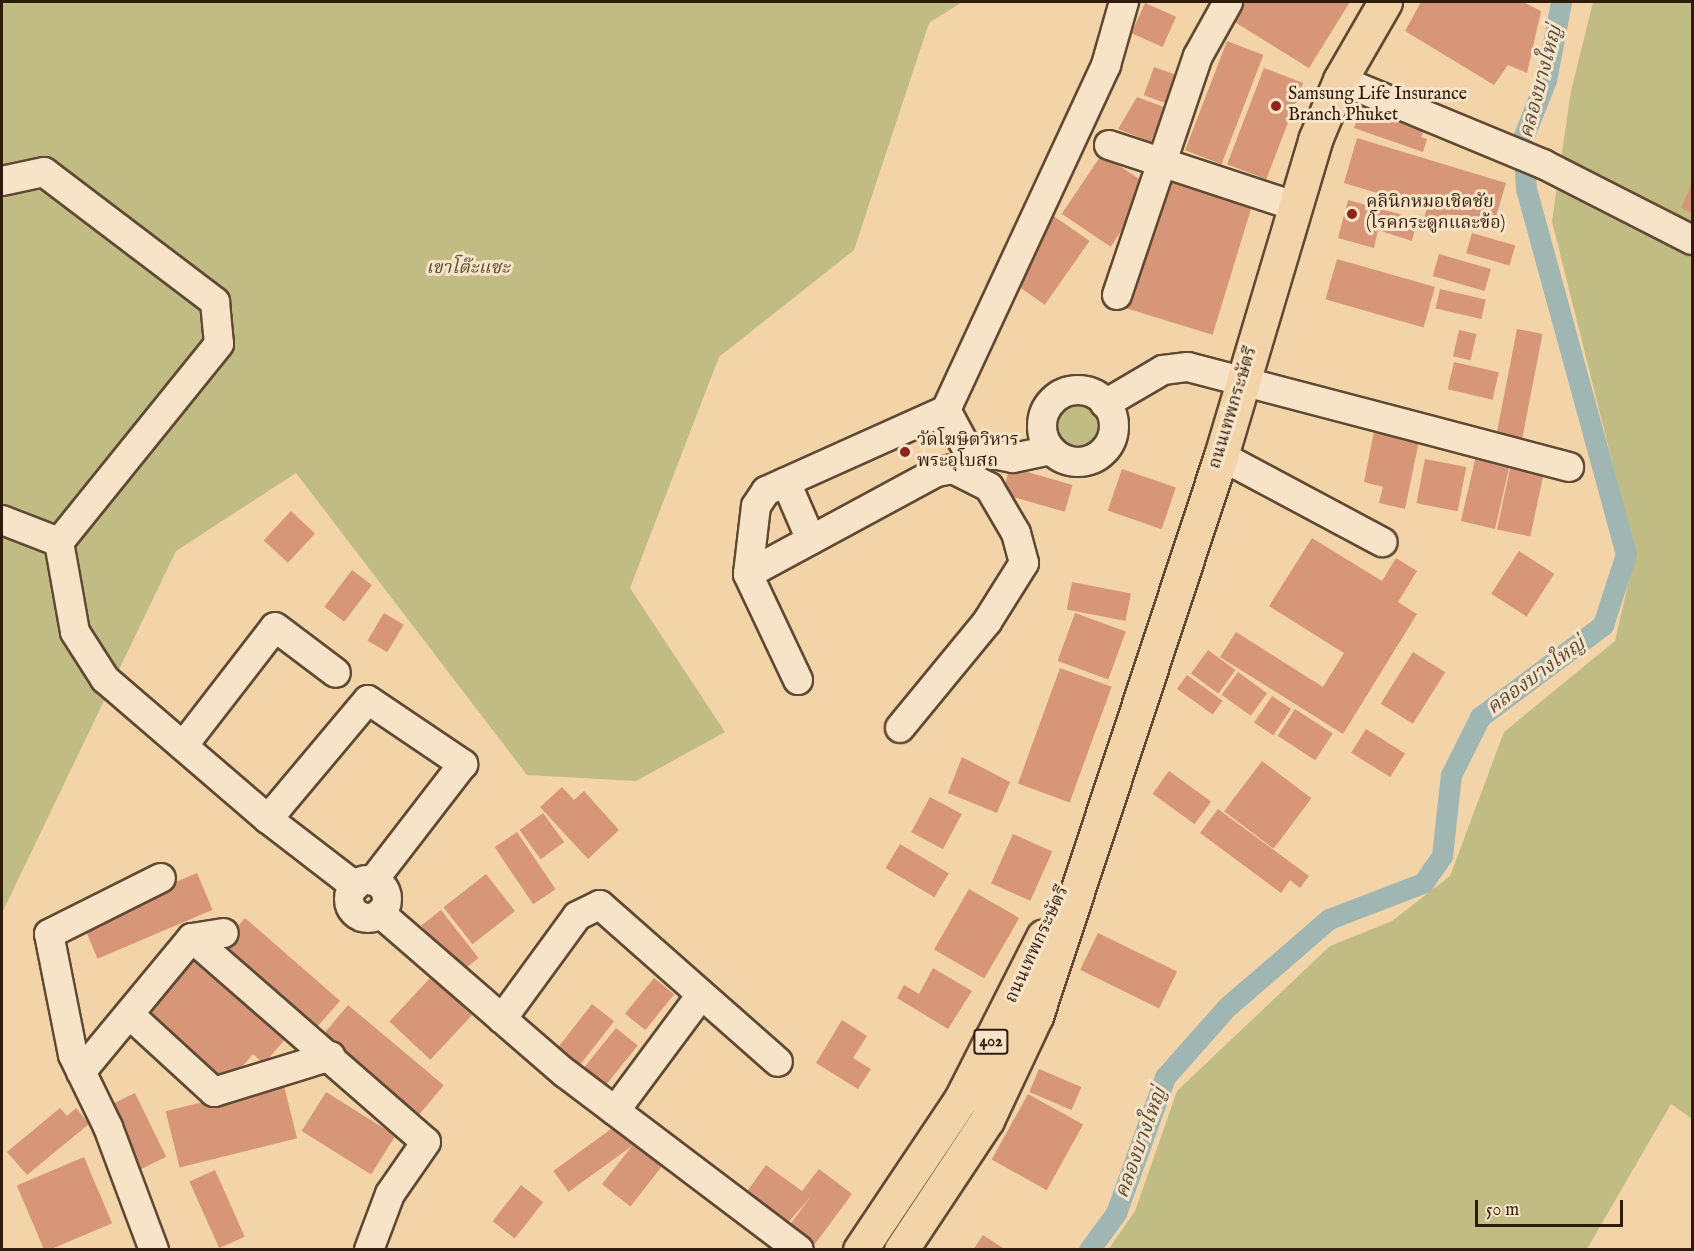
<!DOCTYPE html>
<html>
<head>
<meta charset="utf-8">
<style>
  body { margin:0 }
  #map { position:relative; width:1694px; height:1251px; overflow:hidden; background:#f3d4a9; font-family:"IM FELL English","Noto Serif Thai",serif }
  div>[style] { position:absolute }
  .green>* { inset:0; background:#c1bb84 }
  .round { border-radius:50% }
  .canal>* { height:21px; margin:-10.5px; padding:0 10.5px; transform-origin:10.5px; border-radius:10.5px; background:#a0b6b3 }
  .building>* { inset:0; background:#d79677; transform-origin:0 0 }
  .roads { filter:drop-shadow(2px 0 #604933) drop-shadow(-2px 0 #604933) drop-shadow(0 2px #604933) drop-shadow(0 -2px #604933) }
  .minor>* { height:28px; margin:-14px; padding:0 14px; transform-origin:14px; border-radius:14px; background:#f7e3c7 }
  .minor>.ring { margin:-14px; padding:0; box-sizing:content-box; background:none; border:28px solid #f7e3c7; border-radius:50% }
  .major>* { height:33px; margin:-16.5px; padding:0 16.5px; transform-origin:16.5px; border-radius:16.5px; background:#f3d4a9 }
  .dots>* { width:16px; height:16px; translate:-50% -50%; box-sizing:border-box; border:3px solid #f7e3c7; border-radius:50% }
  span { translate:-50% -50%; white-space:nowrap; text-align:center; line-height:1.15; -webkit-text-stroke:6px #f7e3c7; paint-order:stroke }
  .shield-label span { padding:2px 4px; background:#f7e3c7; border:2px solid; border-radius:4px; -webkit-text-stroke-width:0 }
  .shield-label { font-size:16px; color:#2f1b0c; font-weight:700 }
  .poi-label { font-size:18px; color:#2f1b0c }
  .left { translate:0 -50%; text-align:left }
  .park-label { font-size:18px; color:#5b4b30; font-style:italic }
  .street-label { font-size:18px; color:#2f1b0c }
  .water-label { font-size:20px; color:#514a3e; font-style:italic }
  .frame { position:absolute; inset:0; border:3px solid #2f1b0c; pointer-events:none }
  .scale { position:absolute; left:1475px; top:1200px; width:148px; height:27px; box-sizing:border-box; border:3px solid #2f1b0c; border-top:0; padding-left:8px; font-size:18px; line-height:21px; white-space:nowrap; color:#2f1b0c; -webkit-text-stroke:4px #f7e3c7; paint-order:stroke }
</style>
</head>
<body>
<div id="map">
  <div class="green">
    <i style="clip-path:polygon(2px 2px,962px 2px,929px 23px,854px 250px,719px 357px,630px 588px,725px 732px,636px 781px,527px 775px,296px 473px,176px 551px,2px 913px)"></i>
    <i style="clip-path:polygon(1593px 2px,1692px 2px,1692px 1119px,1671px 1104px,1587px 1249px,1108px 1250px,1135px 1211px,1177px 1091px,1330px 946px,1392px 921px,1450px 876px,1504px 732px,1615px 641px,1635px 554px,1552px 221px,1571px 91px)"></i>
    <i class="round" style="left:1049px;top:399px;width:54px;height:54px"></i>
  </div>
  <div class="canal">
    <i style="left:1089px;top:1250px;width:46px;rotate:-53.9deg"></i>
    <i style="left:1116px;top:1213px;width:145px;rotate:-70.2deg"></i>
    <i style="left:1165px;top:1077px;width:94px;rotate:-48.5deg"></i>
    <i style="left:1227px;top:1007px;width:135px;rotate:-40.8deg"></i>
    <i style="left:1329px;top:919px;width:101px;rotate:-21deg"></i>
    <i style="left:1423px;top:883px;width:33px;rotate:-55deg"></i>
    <i style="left:1442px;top:856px;width:81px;rotate:-83.7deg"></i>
    <i style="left:1451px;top:775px;width:65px;rotate:-63.4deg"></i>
    <i style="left:1480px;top:717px;width:154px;rotate:-36.8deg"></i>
    <i style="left:1603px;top:625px;width:75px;rotate:-72.1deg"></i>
    <i style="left:1626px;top:554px;width:378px;rotate:-105.3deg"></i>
    <i style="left:1526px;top:189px;width:51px;rotate:-93.4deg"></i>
    <i style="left:1523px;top:138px;width:62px;rotate:-68.4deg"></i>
    <i style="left:1546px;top:80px;width:79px;rotate:-79.1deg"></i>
  </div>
  <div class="building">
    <i style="clip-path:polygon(1245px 2px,1350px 2px,1309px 68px,1233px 21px)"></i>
    <i style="clip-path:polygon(1421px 2px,1523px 2px,1541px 11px,1527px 73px,1508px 65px,1494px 85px,1405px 31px)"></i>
    <i style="left:1145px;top:3px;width:34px;height:33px;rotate:24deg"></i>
    <i style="left:1227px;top:41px;width:39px;height:117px;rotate:21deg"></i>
    <i style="left:1154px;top:67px;width:23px;height:30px;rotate:20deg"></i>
    <i style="left:1264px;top:68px;width:42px;height:103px;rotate:21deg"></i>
    <i style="clip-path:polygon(1137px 97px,1164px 107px,1151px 142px,1118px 129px)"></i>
    <i style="clip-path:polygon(1363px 102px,1413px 119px,1411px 126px,1424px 131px,1421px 137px,1427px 139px,1423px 152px,1354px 128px)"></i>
    <i style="clip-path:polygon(1357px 138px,1506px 183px,1493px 227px,1447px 214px,1441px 231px,1422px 225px,1427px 208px,1344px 183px)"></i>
    <i style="left:1102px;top:154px;width:59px;height:72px;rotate:34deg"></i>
    <i style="left:1165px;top:179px;width:91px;height:135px;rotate:17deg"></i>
    <i style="clip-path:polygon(1692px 183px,1692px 213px,1681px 208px)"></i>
    <i style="clip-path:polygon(1348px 200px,1417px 219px,1412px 241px,1378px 230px,1374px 248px,1338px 238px)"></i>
    <i style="left:1051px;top:214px;width:47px;height:78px;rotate:35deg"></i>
    <i style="left:1472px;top:233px;width:45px;height:21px;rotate:16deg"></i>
    <i style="left:1439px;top:254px;width:54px;height:23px;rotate:16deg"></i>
    <i style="left:1337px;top:259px;width:102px;height:42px;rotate:16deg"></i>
    <i style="left:1440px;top:289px;width:47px;height:20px;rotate:13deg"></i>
    <i style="left:1517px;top:329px;width:26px;height:109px;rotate:11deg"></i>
    <i style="left:1459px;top:330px;width:18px;height:27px;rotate:13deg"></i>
    <i style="left:1454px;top:362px;width:46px;height:28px;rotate:13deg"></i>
    <i style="clip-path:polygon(1375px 426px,1420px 436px,1405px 509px,1379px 503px,1383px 487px,1364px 482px)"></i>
    <i style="left:1478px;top:447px;width:35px;height:76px;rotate:13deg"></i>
    <i style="left:1425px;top:459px;width:42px;height:45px;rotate:11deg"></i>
    <i style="left:1512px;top:459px;width:34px;height:72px;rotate:12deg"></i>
    <i style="left:1010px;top:467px;width:65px;height:28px;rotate:16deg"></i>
    <i style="left:1122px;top:469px;width:57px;height:44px;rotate:19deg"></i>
    <i style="left:291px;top:511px;width:33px;height:40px;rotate:43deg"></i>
    <i style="clip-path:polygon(1312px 538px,1382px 581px,1396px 558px,1417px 571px,1398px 602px,1417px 614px,1343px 734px,1220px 657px,1236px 632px,1323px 687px,1344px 653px,1269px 606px)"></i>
    <i style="left:1519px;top:551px;width:42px;height:51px;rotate:33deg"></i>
    <i style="left:352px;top:570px;width:25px;height:46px;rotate:37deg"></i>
    <i style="left:1072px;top:582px;width:60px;height:28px;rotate:11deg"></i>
    <i style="left:384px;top:613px;width:23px;height:32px;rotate:31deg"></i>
    <i style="left:1075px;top:613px;width:54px;height:51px;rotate:20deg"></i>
    <i style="left:1208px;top:650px;width:34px;height:29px;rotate:36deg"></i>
    <i style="left:1413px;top:652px;width:38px;height:61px;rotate:32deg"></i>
    <i style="left:1060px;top:668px;width:55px;height:123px;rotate:20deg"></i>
    <i style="left:1238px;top:672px;width:36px;height:28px;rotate:36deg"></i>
    <i style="left:1187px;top:675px;width:44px;height:17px;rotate:36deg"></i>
    <i style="left:1272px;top:696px;width:23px;height:32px;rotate:34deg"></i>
    <i style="left:1295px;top:709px;width:45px;height:32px;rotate:33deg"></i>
    <i style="left:1366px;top:729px;width:46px;height:28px;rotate:32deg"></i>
    <i style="clip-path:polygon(962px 757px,1010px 782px,997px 813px,948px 793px)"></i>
    <i style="left:1262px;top:761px;width:62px;height:63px;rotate:37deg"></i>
    <i style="left:1169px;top:771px;width:52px;height:28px;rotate:36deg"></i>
    <i style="clip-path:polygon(562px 787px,574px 800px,584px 791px,619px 830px,588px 859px,540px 807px)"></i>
    <i style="left:930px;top:797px;width:36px;height:40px;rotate:28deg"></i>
    <i style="clip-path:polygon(1218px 809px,1309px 876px,1300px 888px,1290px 880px,1281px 893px,1200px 833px)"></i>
    <i style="left:543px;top:813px;width:36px;height:29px;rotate:54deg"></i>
    <i style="left:517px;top:832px;width:69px;height:27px;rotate:56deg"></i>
    <i style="left:1013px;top:834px;width:43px;height:54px;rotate:24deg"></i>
    <i style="left:900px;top:844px;width:57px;height:28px;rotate:31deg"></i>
    <i style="left:197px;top:873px;width:40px;height:125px;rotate:67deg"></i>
    <i style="left:486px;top:874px;width:47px;height:54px;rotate:52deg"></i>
    <i style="left:969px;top:889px;width:58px;height:70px;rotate:30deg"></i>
    <i style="left:441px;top:910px;width:61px;height:25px;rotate:52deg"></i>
    <i style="left:245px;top:918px;width:126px;height:40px;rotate:41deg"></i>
    <i style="left:1098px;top:933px;width:88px;height:41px;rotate:26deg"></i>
    <i style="clip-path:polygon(193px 948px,292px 1031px,264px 1064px,253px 1054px,226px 1086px,139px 1013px)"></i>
    <i style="clip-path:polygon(933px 968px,972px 991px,948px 1029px,897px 998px,904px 985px,919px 994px)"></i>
    <i style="left:431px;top:977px;width:56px;height:61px;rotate:43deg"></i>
    <i style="left:654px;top:978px;width:26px;height:46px;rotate:39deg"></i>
    <i style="left:592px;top:1004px;width:28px;height:58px;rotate:38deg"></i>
    <i style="left:348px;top:1005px;width:125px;height:40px;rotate:40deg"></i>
    <i style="clip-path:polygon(842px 1020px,867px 1036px,853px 1058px,871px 1069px,858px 1089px,816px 1063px)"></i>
    <i style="left:616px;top:1028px;width:28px;height:51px;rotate:39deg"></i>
    <i style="left:1039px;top:1069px;width:46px;height:25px;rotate:23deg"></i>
    <i style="left:283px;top:1082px;width:58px;height:121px;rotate:76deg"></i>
    <i style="left:326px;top:1092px;width:82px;height:46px;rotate:32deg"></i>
    <i style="left:135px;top:1093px;width:71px;height:31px;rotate:64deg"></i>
    <i style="left:1028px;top:1094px;width:63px;height:75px;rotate:29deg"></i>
    <i style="clip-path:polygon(60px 1108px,67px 1116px,76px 1108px,89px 1124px,27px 1175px,7px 1152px)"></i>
    <i style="left:618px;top:1124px;width:26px;height:80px;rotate:54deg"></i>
    <i style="left:639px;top:1137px;width:36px;height:60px;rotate:38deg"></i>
    <i style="left:84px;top:1157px;width:72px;height:73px;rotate:67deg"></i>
    <i style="clip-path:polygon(766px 1165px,802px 1191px,819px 1169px,852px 1194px,815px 1244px,789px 1226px,811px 1196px,787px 1224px,746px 1193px)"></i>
    <i style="left:215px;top:1170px;width:73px;height:28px;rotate:66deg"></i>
    <i style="left:521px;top:1185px;width:28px;height:46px;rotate:38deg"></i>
    <i style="clip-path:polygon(983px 1235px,1006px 1250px,973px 1250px)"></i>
  </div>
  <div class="roads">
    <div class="minor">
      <i style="left:1340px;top:80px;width:220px;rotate:22.5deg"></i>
      <i style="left:1543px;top:164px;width:167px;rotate:27deg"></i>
      <i style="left:1109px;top:145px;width:196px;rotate:18.2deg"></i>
      <i style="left:2px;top:181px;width:43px;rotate:-12.1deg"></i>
      <i style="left:44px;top:172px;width:215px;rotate:37.2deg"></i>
      <i style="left:215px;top:302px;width:42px;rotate:84.6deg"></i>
      <i style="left:219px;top:344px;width:255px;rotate:128.9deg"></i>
      <i style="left:59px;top:542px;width:91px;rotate:79.9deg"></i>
      <i style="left:75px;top:632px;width:56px;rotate:57.4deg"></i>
      <i style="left:105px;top:679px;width:215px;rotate:40.7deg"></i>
      <i style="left:268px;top:819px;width:110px;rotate:37.6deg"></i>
      <i style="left:1117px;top:295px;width:252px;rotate:-71.3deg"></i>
      <i style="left:1198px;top:56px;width:62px;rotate:-60.9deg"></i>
      <i class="ring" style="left:1042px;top:390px;width:44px;height:44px"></i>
      <i style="left:1105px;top:404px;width:67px;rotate:-30.4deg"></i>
      <i style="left:1163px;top:370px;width:25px;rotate:-7deg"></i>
      <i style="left:1188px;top:367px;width:394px;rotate:14.7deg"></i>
      <i style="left:1051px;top:450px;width:39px;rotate:168deg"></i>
      <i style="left:1013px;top:458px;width:47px;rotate:-168.9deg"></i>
      <i style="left:967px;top:449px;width:44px;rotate:-118.3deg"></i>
      <i style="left:946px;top:410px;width:380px;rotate:-65.1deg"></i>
      <i style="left:1106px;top:65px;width:66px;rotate:-74.1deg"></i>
      <i style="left:1221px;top:456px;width:183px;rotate:28.1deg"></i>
      <i style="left:786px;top:482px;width:63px;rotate:66.7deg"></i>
      <i style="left:2px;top:520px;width:61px;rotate:21.1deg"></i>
      <i style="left:748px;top:574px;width:215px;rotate:-28.4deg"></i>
      <i style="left:937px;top:472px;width:16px;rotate:-11deg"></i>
      <i style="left:953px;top:469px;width:40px;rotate:26.6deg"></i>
      <i style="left:989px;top:487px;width:53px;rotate:59.6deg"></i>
      <i style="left:1016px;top:533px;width:31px;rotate:75deg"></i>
      <i style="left:1024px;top:563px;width:70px;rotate:122.1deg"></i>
      <i style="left:987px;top:622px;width:137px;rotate:129.4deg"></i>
      <i style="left:798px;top:680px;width:117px;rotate:-115.3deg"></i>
      <i style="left:748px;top:574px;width:68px;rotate:-83.3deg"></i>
      <i style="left:756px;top:506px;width:18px;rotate:-56deg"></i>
      <i style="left:766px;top:491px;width:197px;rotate:-24.2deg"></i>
      <i style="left:183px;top:746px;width:150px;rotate:-52.3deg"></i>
      <i style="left:275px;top:627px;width:76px;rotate:37deg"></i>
      <i style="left:268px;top:819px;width:155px;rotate:-50deg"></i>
      <i style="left:368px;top:700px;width:115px;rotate:34deg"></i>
      <i style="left:463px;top:764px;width:148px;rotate:127.6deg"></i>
      <i class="ring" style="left:349px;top:880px;width:10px;height:10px"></i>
      <i style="left:380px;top:913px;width:245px;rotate:40.9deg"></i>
      <i style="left:565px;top:1073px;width:293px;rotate:37.1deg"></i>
      <i style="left:192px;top:938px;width:310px;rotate:41.1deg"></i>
      <i style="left:426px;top:1142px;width:63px;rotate:124.7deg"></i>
      <i style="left:390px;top:1194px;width:60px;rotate:110.6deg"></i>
      <i style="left:130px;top:1015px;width:114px;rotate:42.5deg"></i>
      <i style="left:214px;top:1092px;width:122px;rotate:-17.1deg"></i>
      <i style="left:502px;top:1019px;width:127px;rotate:-53.9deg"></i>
      <i style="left:577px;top:916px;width:25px;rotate:-26deg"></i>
      <i style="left:600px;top:905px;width:237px;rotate:41.4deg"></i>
      <i style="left:81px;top:1072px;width:174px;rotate:-50.4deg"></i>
      <i style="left:192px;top:938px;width:32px;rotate:-9deg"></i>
      <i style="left:615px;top:1111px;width:144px;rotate:-53.4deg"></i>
      <i style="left:154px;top:1250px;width:131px;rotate:-110.5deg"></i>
      <i style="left:108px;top:1127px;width:80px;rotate:-115.9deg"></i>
      <i style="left:73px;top:1055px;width:123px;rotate:-101.2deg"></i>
      <i style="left:49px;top:934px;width:125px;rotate:-26.6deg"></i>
    </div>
    <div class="major">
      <i style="left:860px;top:1250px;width:182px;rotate:-56.2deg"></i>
      <i style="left:961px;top:1099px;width:182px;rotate:-63.2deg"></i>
      <i style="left:901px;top:1250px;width:156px;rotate:-56.5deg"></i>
      <i style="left:987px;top:1120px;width:115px;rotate:-64.8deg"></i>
      <i style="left:1036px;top:1016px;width:590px;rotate:-71.72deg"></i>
      <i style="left:1221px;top:456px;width:330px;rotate:-73.4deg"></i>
      <i style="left:1315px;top:140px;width:65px;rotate:-67.4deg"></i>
      <i style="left:1340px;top:80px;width:90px;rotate:-60deg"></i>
    </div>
  </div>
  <div class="dots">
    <i style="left:1276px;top:106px;background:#8f2418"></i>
    <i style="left:1352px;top:214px;background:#8f2418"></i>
    <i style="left:905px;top:452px;background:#8f2418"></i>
  </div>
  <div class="shield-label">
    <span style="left:991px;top:1042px">402</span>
  </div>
  <div class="poi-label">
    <span class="left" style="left:1288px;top:106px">Samsung Life Insurance<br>Branch Phuket</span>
    <span class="left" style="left:1366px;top:214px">คลินิกหมอเชิดชัย<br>(โรคกระดูกและข้อ)</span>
    <span class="left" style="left:917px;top:452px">วัดโฆษิตวิหาร<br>พระอุโบสถ</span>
  </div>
  <div class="park-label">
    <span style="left:468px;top:269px">เขาโต๊ะแซะ</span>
  </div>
  <div class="street-label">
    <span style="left:1234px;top:408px;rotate:-73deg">ถนนเทพกระษัตรี</span>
    <span style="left:1038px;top:945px;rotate:-65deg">ถนนเทพกระษัตรี</span>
  </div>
  <div class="water-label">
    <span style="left:1541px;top:82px;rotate:-75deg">คลองบางใหญ่</span>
    <span style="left:1536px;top:676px;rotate:-36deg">คลองบางใหญ่</span>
    <span style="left:1141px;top:1143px;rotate:-70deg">คลองบางใหญ่</span>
  </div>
  <div class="frame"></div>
  <div class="scale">50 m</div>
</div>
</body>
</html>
